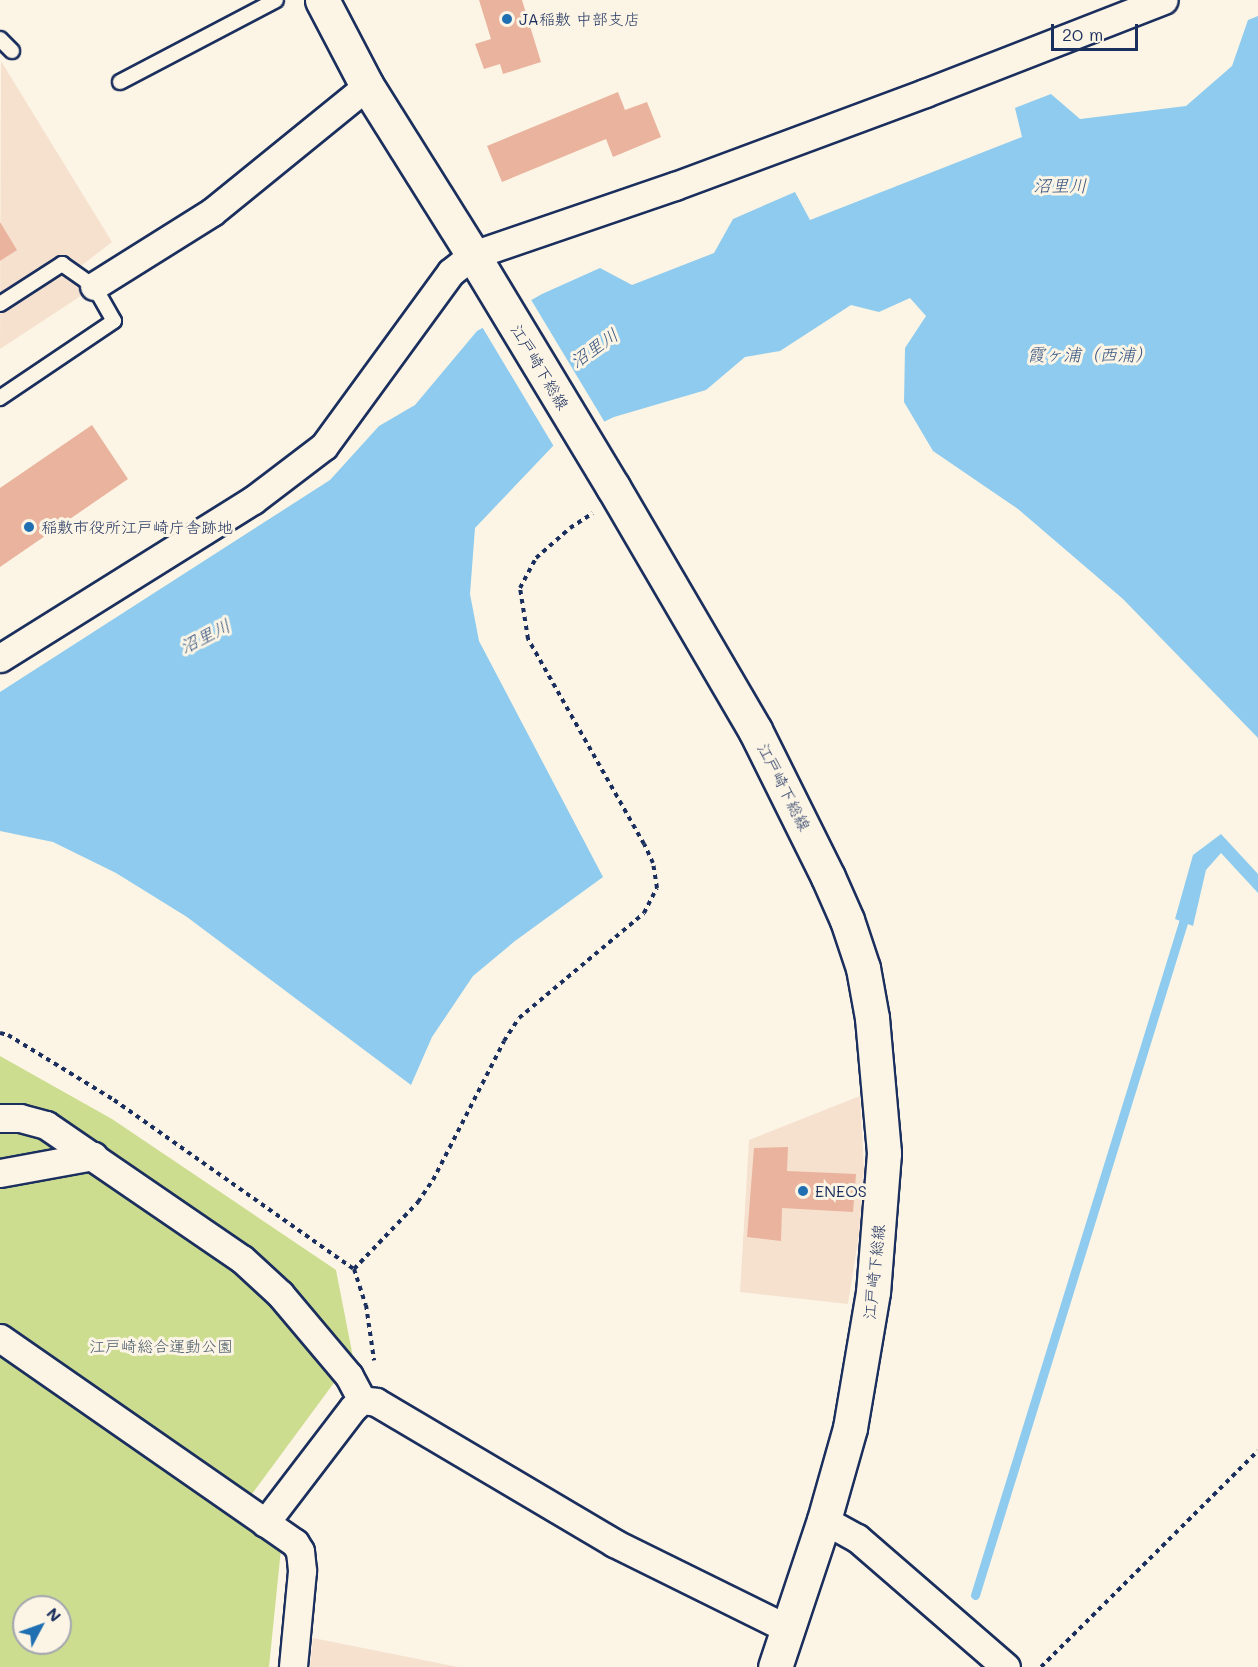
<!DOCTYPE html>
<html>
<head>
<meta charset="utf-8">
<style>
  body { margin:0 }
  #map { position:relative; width:1258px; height:1667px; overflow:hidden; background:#fcf5e5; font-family:Mali,"Klee One",sans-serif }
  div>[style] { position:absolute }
  .built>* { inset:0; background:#f6e1cf }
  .green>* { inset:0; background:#cddd90 }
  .water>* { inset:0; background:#8ecbee }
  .pier>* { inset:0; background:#fcf5e5; transform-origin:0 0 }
  .stream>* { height:9px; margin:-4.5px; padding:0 4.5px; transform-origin:4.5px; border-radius:4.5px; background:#8ecbee }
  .building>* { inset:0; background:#e9b39d }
  .path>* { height:4px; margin-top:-2px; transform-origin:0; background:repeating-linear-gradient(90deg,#1b2f5e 0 4.5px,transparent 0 9px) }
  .roads { filter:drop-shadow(2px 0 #1b2f5e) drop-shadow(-2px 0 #1b2f5e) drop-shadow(0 2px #1b2f5e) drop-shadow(0 -2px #1b2f5e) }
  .service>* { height:14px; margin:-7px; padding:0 7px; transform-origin:7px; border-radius:7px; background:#fcf5e5 }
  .minor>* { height:27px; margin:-13.5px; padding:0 13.5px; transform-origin:13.5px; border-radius:13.5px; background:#fcf5e5 }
  .secondary>* { height:33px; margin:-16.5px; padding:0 16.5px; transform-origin:16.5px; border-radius:16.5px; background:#fcf5e5 }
  .dots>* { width:16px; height:16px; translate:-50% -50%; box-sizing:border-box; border:3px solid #fcf5e5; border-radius:50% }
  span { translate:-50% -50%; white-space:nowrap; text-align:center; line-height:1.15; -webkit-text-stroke:6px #fcf5e5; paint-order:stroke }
  .poi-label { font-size:16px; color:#1b2f5e }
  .left { translate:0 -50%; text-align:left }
  .street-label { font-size:16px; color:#1b2f5e }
  .park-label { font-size:16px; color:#485a6a }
  .water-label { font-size:18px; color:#385682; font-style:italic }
  .north { position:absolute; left:12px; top:1595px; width:60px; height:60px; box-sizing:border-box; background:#fcf5e5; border:2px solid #a2a6af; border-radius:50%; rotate:49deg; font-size:16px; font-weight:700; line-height:24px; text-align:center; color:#1b2f5e }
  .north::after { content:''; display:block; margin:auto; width:21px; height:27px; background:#1f6fb2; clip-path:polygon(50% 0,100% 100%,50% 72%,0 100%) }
  .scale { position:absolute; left:1051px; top:24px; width:87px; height:27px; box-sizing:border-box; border:3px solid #1b2f5e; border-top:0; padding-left:8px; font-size:18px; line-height:21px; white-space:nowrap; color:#1b2f5e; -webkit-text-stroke:4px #fcf5e5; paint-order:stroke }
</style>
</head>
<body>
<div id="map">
  <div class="built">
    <i style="clip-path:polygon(1px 61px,112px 242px,77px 269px,90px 290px,0 349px)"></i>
    <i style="clip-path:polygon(860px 1096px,864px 1169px,859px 1235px,848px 1304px,740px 1292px,749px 1140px)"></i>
    <i style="clip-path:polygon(313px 1638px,458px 1667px,310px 1667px)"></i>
  </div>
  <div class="green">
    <i style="clip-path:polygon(evenodd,0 1056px,112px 1119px,336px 1270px,353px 1357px,235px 1517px,281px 1549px,269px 1667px,0 1667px,0 1056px,24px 1607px,60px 1607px,60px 1643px,24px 1643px,24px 1607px)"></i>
  </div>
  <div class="water">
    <i style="clip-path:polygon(1258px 16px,1258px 738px,1123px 599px,1018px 509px,933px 451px,904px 402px,905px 348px,926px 316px,910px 298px,879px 312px,851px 305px,780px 351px,745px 357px,706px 390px,614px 417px,553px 446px,475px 528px,470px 594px,479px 641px,603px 877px,515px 941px,473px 976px,432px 1037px,411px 1085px,187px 917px,116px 873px,53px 842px,0 831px,0 692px,330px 480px,379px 426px,415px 405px,477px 331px,542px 294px,600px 268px,632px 285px,714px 253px,733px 219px,795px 192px,810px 220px,1022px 137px,1015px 108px,1051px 94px,1080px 119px,1186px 106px,1232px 66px,1248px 20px)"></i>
    <i style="clip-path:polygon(1221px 834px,1258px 874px,1258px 893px,1221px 853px,1206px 870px,1193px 926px,1175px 919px,1193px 855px)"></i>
  </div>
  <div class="pier">
    <i style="left:530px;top:298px;width:148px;height:56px;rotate:59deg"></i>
  </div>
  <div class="stream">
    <i style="left:975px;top:1595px;width:714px;rotate:-72.81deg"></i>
  </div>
  <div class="building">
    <i style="clip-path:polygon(479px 0,522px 0,541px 62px,503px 74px,500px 64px,484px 69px,475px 44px,491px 39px)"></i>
    <i style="clip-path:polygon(618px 92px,625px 110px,647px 102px,661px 137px,613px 157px,606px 139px,502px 182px,487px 146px)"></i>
    <i style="clip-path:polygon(0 222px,17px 250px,0 261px)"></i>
    <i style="clip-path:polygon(92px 425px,128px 479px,0 567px,0 488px)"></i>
    <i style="clip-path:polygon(788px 1147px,787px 1171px,856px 1174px,853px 1212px,782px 1208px,781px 1241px,747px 1237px,754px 1148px)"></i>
  </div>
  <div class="path">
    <i style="left:0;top:1033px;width:8px;rotate:14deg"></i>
    <i style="left:8px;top:1035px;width:124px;rotate:31.5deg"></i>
    <i style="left:114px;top:1100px;width:294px;rotate:35.2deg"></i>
    <i style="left:354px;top:1269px;width:38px;rotate:72deg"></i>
    <i style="left:366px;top:1305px;width:56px;rotate:81.7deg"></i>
    <i style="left:354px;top:1269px;width:93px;rotate:-46.3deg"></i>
    <i style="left:418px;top:1202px;width:27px;rotate:-56deg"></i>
    <i style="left:433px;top:1180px;width:156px;rotate:-62.9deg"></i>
    <i style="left:504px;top:1041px;width:27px;rotate:-57deg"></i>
    <i style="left:519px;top:1018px;width:163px;rotate:-40deg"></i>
    <i style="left:644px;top:913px;width:28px;rotate:-63deg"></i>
    <i style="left:657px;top:888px;width:25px;rotate:-99deg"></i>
    <i style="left:653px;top:863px;width:21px;rotate:-115deg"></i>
    <i style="left:644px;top:844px;width:236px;rotate:-119.5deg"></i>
    <i style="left:528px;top:639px;width:52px;rotate:-98.9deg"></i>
    <i style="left:520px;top:588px;width:34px;rotate:-62deg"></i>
    <i style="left:536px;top:558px;width:45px;rotate:-41.4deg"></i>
    <i style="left:570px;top:528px;width:27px;rotate:-33deg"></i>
    <i style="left:1041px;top:1667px;width:306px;rotate:-44.9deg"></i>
  </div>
  <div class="roads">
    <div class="service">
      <i style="left:0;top:39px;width:17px;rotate:45deg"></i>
      <i style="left:120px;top:82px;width:176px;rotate:-27.7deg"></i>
      <i style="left:0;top:304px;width:74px;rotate:-32.8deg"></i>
      <i style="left:62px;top:264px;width:39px;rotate:35deg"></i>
      <i style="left:94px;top:286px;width:40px;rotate:60.3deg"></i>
      <i style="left:114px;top:321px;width:138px;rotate:146deg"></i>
    </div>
    <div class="minor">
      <i style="left:94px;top:286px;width:139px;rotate:-32.1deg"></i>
      <i style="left:212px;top:212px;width:200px;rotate:-39.1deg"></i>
      <i style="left:0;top:658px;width:298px;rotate:-32deg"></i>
      <i style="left:253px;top:500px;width:89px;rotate:-37.3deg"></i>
      <i style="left:324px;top:446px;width:215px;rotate:-53.9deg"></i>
      <i style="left:451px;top:272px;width:28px;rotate:-38deg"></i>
      <i style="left:473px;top:255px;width:213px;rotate:-18.9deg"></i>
      <i style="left:675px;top:186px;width:267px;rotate:-20.4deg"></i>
      <i style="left:925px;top:93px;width:256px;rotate:-21.3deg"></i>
      <i style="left:0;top:1118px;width:20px"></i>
      <i style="left:20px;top:1118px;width:27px;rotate:15deg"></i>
      <i style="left:46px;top:1125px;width:237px;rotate:34.4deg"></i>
      <i style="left:242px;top:1259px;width:52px;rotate:42.6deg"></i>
      <i style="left:280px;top:1294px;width:107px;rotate:49.9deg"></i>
      <i style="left:349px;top:1376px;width:27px;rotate:62deg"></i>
      <i style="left:0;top:1173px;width:95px;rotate:-10.4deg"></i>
      <i style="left:0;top:1338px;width:359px;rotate:34.8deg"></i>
      <i style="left:295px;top:1543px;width:9px;rotate:58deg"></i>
      <i style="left:300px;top:1551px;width:20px;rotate:84deg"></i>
      <i style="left:302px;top:1571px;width:96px;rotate:95.4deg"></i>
      <i style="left:824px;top:1520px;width:38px;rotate:29deg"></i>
      <i style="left:857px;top:1538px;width:197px;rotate:40.9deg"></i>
      <i style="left:265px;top:1523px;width:145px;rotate:-52.6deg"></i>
      <i style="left:353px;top:1408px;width:12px;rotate:-42deg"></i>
      <i style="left:362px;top:1400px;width:14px;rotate:8deg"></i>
      <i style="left:376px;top:1402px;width:277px;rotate:30.6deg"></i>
      <i style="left:614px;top:1543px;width:194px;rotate:26.3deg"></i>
    </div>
    <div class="secondary">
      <i style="left:322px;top:0;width:97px;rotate:62.4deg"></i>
      <i style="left:367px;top:86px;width:199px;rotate:57.9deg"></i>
      <i style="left:473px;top:255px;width:271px;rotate:58.9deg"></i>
      <i style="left:613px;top:487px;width:281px;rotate:59.7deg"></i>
      <i style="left:755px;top:730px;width:164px;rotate:63.6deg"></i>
      <i style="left:828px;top:877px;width:47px;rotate:66.2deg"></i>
      <i style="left:847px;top:920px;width:51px;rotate:71.6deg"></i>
      <i style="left:863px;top:968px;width:51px;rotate:79.8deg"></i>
      <i style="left:872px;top:1018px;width:136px;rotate:84.9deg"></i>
      <i style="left:884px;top:1153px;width:139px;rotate:94.5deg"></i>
      <i style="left:873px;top:1292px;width:138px;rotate:99.6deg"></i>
      <i style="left:850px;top:1428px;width:96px;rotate:105.8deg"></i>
      <i style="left:824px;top:1520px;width:155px;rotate:108.4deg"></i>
    </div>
  </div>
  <div class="dots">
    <i style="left:507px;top:19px;background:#1f6fb2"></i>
    <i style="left:29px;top:527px;background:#1f6fb2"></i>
    <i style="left:803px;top:1191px;background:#1f6fb2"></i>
  </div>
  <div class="poi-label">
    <span class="left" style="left:519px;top:19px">JA稲敷 中部支店</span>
    <span class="left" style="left:41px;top:527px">稲敷市役所江戸崎庁舎跡地</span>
    <span class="left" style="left:815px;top:1191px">ENEOS</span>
  </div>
  <div class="street-label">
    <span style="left:540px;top:367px;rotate:59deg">江戸崎下総線</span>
    <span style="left:784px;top:787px;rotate:63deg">江戸崎下総線</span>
    <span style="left:874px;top:1272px;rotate:-84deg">江戸崎下総線</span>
  </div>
  <div class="park-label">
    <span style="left:161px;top:1346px">江戸崎総合運動公園</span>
  </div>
  <div class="water-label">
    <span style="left:1060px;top:185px">沼里川</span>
    <span style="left:594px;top:348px;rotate:-35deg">沼里川</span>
    <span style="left:1090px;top:354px">霞ヶ浦（西浦）</span>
    <span style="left:205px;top:636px;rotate:-27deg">沼里川</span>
  </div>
  <div class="north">N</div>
  <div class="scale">20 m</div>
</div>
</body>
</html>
